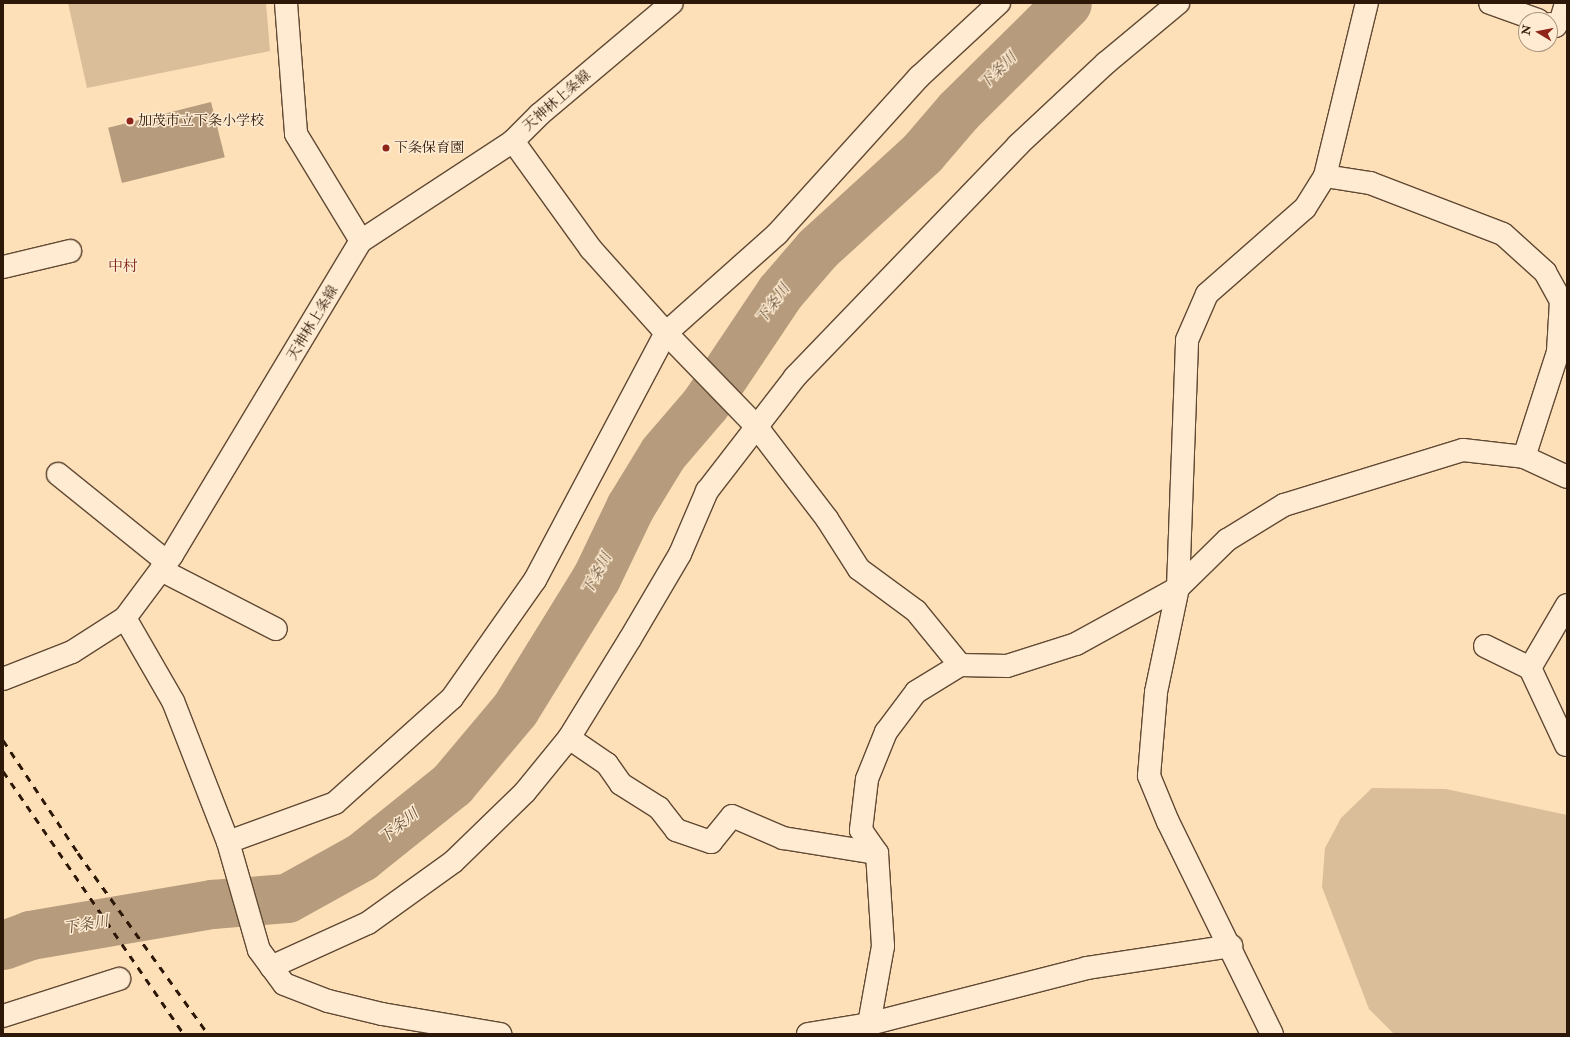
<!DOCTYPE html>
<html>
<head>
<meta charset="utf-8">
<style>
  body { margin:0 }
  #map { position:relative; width:1570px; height:1037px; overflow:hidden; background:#fde0b8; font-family:"IM FELL Double Pica","Noto Serif JP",serif }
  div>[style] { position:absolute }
  .green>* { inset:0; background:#dabe9a }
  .water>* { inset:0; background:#b69c7c; transform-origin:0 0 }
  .river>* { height:49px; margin:-24.5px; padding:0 24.5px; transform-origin:24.5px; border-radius:24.5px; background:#b69c7c }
  .roads { filter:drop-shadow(1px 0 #614934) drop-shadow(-1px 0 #614934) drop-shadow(0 1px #614934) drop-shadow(0 -1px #614934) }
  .service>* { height:16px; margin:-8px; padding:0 8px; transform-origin:8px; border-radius:8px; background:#feebd1 }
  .minor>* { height:22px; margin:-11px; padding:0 11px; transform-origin:11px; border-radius:11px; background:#feebd1 }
  .secondary>* { height:22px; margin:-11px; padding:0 11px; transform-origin:11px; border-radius:11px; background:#feebd1 }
  .rail>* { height:3px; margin-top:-1.5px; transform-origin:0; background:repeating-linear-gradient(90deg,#2d1708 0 7px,transparent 0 14px) }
  .dots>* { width:11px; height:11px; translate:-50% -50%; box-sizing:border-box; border:2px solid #feebd1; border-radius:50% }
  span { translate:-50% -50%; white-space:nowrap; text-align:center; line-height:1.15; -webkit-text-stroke:3px #feebd1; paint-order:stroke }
  .street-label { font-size:14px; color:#2d1708 }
  .poi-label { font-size:14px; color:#2d1708 }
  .left { translate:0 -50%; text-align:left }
  .water-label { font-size:15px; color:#644c36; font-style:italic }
  .neighbourhood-label { font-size:15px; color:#7a1f14 }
  .frame { position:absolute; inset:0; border:4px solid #2d1708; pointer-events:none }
  .north { position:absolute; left:1518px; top:12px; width:40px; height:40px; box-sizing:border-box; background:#feebd1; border:1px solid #aa9681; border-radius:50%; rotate:280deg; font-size:11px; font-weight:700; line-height:16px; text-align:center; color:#2d1708 }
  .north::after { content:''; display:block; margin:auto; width:14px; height:18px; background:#8f2418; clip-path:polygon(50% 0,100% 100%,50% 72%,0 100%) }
</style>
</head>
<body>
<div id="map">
  <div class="green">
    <i style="clip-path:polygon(68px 3px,266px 3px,270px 51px,87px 88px)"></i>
    <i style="clip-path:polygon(1372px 788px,1446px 789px,1567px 815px,1567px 1034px,1394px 1034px,1369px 1009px,1322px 887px,1325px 848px,1341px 818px)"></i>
  </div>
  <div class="water">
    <i style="left:211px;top:102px;width:57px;height:106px;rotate:76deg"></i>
  </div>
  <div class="river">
    <i style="left:3px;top:945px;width:29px;rotate:-20deg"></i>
    <i style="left:30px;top:935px;width:185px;rotate:-9.7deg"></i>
    <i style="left:212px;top:904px;width:75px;rotate:-4.6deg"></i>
    <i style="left:287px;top:898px;width:85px;rotate:-29deg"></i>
    <i style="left:361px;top:857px;width:117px;rotate:-38.7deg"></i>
    <i style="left:452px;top:784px;width:98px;rotate:-50deg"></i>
    <i style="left:515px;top:709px;width:154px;rotate:-58.3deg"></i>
    <i style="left:596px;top:578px;width:79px;rotate:-64.4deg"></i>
    <i style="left:630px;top:507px;width:63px;rotate:-58.6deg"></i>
    <i style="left:663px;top:453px;width:65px;rotate:-49.4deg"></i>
    <i style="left:705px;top:404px;width:135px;rotate:-56.2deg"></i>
    <i style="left:780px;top:292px;width:58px;rotate:-49.2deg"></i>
    <i style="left:818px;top:248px;width:141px;rotate:-42.4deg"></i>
    <i style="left:922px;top:153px;width:55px;rotate:-49.4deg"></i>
    <i style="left:958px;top:111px;width:153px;rotate:-44.7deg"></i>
  </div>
  <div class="roads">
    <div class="service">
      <i style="left:1556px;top:26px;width:24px;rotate:-73deg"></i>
    </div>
    <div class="minor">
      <i style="left:286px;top:3px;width:131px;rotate:85.6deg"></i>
      <i style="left:296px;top:134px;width:125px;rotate:58.7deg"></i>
      <i style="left:1490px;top:3px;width:51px;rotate:19.5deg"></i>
      <i style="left:1550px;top:24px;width:6px;rotate:18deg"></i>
      <i style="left:513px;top:141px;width:133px;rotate:54.2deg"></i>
      <i style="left:591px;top:249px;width:113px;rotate:48.2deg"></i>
      <i style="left:666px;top:333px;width:129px;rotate:45.9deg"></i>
      <i style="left:756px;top:426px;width:117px;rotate:52.6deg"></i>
      <i style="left:827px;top:519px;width:59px;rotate:57.4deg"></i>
      <i style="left:859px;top:569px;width:71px;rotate:36.4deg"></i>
      <i style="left:916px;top:611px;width:70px;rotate:50.8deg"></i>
      <i style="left:1325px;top:176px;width:46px;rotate:8.8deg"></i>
      <i style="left:1370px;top:183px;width:142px;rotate:21deg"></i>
      <i style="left:1503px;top:234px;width:57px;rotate:42.1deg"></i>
      <i style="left:1545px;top:272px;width:33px;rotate:61deg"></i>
      <i style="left:1561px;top:301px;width:51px;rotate:93.4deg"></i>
      <i style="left:1558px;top:352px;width:110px;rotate:107.9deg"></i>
      <i style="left:3px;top:267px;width:69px;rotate:-13.4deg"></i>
      <i style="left:58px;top:474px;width:140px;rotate:38.9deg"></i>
      <i style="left:161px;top:570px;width:129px;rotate:27.2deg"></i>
      <i style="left:125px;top:618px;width:96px;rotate:60deg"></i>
      <i style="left:173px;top:701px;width:151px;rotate:68.7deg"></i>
      <i style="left:228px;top:842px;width:112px;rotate:74deg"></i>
      <i style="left:259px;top:950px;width:42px;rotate:53.7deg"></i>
      <i style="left:284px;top:984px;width:47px;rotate:21.1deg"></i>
      <i style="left:328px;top:1001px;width:56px;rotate:13.5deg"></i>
      <i style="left:382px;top:1014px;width:120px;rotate:9.6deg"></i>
      <i style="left:1485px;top:646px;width:50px;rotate:26.1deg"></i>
      <i style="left:1530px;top:668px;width:85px;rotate:64.9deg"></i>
      <i style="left:1530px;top:668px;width:73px;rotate:-59.6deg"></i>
      <i style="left:569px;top:738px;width:46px;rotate:34.4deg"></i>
      <i style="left:607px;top:764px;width:24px;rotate:55deg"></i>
      <i style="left:621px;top:784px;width:45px;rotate:32.3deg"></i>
      <i style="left:659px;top:808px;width:28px;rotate:52deg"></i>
      <i style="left:676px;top:830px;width:37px;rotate:19deg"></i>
      <i style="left:711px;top:842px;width:33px;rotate:-51deg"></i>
      <i style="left:732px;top:816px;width:56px;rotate:23.3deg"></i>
      <i style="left:783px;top:838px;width:95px;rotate:9.1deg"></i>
      <i style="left:228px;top:842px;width:114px;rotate:-20deg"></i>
      <i style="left:335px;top:803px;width:157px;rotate:-41.9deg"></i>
      <i style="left:452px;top:698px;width:144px;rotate:-54.9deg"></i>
      <i style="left:535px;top:580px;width:280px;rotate:-62.1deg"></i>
      <i style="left:666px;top:333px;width:149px;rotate:-41.7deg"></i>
      <i style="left:777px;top:234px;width:212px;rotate:-47.9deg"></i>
      <i style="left:919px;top:77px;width:109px;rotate:-42.8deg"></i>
      <i style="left:271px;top:967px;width:107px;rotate:-24.4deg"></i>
      <i style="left:368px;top:923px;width:105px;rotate:-35.7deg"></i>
      <i style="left:453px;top:862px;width:100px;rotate:-44.2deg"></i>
      <i style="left:525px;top:792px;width:70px;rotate:-50.8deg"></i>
      <i style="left:569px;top:738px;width:116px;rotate:-58.4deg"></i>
      <i style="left:630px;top:639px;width:99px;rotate:-59.5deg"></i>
      <i style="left:680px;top:554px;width:69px;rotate:-66.8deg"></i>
      <i style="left:707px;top:491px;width:144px;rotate:-52.3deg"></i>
      <i style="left:795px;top:377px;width:322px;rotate:-46.1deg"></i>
      <i style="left:1018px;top:145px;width:120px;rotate:-43deg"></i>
      <i style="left:1106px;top:63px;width:94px;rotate:-39.8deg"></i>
      <i style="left:3px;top:1016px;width:122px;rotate:-17.7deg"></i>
      <i style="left:869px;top:1024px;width:79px;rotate:-79.8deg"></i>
      <i style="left:883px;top:946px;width:93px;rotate:-93.7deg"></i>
      <i style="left:877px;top:853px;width:28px;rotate:-125deg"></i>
      <i style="left:861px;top:830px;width:51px;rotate:-83.3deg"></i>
      <i style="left:867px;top:779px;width:51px;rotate:-68deg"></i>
      <i style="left:886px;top:732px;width:50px;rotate:-53.1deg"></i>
      <i style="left:916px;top:692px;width:52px;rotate:-31.5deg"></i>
      <i style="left:960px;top:665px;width:47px;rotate:1.2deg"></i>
      <i style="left:1007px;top:666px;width:72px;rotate:-17.7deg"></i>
      <i style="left:1076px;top:644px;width:116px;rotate:-28.8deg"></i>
      <i style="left:1178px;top:588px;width:69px;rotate:-44.4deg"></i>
      <i style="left:1227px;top:540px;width:67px;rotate:-31.6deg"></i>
      <i style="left:1284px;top:505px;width:187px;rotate:-17.1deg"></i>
      <i style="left:1463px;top:450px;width:61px;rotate:6.5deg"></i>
      <i style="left:1524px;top:457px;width:47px;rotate:24.9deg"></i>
      <i style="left:808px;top:1034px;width:62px;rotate:-9.3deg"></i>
      <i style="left:869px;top:1024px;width:225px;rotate:-14.4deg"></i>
      <i style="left:1087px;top:968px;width:146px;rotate:-8.7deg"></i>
      <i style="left:1272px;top:1034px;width:236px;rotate:-116.1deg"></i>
      <i style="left:1168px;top:822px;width:50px;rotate:-112.4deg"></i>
      <i style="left:1149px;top:776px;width:84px;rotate:-85.2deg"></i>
      <i style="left:1156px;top:692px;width:106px;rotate:-78.1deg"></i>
      <i style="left:1178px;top:588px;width:248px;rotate:-87.9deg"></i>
      <i style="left:1187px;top:340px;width:50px;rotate:-66.5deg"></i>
      <i style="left:1207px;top:294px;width:130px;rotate:-41.3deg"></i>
      <i style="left:1305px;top:208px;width:38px;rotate:-58deg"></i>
      <i style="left:1325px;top:176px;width:178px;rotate:-76.4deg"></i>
    </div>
    <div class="secondary">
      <i style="left:3px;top:679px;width:74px;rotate:-21.4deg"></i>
      <i style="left:72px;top:652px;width:63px;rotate:-32.7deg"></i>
      <i style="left:125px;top:618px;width:79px;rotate:-53.3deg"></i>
      <i style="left:172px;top:555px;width:366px;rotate:-59deg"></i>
      <i style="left:361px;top:241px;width:182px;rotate:-33.3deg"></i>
      <i style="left:513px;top:141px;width:38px;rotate:-45deg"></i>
      <i style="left:540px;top:114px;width:172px;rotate:-40.1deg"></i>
    </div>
  </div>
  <div class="rail">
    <i style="left:3px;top:740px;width:136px;rotate:56.4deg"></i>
    <i style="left:78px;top:853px;width:223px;rotate:54.3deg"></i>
    <i style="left:3px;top:771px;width:319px;rotate:55.5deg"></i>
  </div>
  <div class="dots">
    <i style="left:130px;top:121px;background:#8f2418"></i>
    <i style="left:386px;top:148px;background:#8f2418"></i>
  </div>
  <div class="street-label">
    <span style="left:557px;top:101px;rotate:-41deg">天神林上条線</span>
    <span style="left:313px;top:323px;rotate:-59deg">天神林上条線</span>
  </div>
  <div class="poi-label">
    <span class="left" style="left:138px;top:121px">加茂市立下条小学校</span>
    <span class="left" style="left:394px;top:148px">下条保育園</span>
  </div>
  <div class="water-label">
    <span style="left:998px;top:71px;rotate:-45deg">下条川</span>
    <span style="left:773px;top:304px;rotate:-54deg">下条川</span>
    <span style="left:597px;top:574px;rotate:-62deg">下条川</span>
    <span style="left:399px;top:826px;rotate:-39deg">下条川</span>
    <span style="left:86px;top:925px;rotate:-10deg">下条川</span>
  </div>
  <div class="neighbourhood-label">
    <span style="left:123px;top:267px">中村</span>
  </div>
  <div class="frame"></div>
  <div class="north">N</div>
</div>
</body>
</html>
